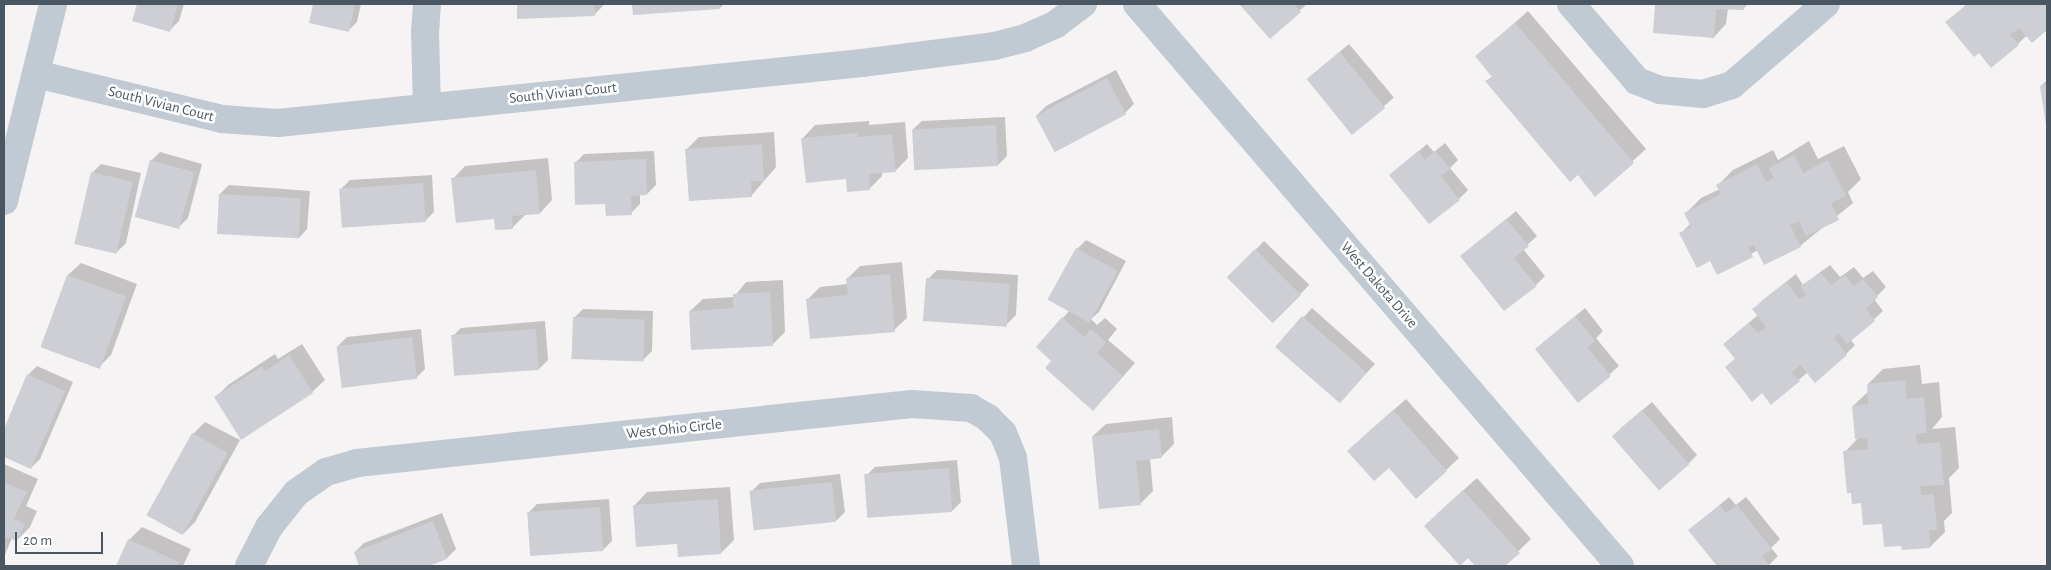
<!DOCTYPE html>
<html>
<head>
<meta charset="utf-8">
<style>
  body { margin:0 }
  #map { position:relative; width:2051px; height:570px; overflow:hidden; background:#f5f3f3; font-family:"Alegreya Sans",sans-serif }
  div>[style] { position:absolute }
  .shadow>* { inset:0; background:#0003; transform-origin:0 0 }
  .building>* { inset:0; background:#cdcfd5; transform-origin:0 0 }
  .minor>* { height:28px; margin:-14px; padding:0 14px; transform-origin:14px; border-radius:14px; background:#c1cad2 }
  span { translate:-50% -50%; white-space:nowrap; text-align:center; line-height:1.15; -webkit-text-stroke:5px #fff; paint-order:stroke }
  .street-label { font-size:15px; color:#4a5661 }
  .frame { position:absolute; inset:0; border:5px solid #4a5661; pointer-events:none }
  .scale { position:absolute; left:15px; top:532px; width:88px; height:22px; box-sizing:border-box; border:2px solid #4a5661; border-top:0; padding-left:6px; font-size:15px; line-height:18px; white-space:nowrap; color:#4a5661; -webkit-text-stroke:4px #fff; paint-order:stroke }
</style>
</head>
<body>
<div id="map">
  <div class="shadow">
    <i style="clip-path:polygon(138px 4px,184px 4px,179px 21px,170px 30px,134px 20px)"></i>
    <i style="clip-path:polygon(314px 4px,361px 4px,357px 22px,348px 31px,310px 22px)"></i>
    <i style="clip-path:polygon(518px 4px,603px 4px,603px 6px,594px 15px,519px 18px)"></i>
    <i style="clip-path:polygon(634px 4px,724px 4px,720px 8px,634px 14px)"></i>
    <i style="clip-path:polygon(1241px 4px,1307px 4px,1270px 37px)"></i>
    <i style="clip-path:polygon(1656px 4px,1748px 4px,1744px 8px,1728px 8px,1726px 24px,1714px 37px,1655px 32px)"></i>
    <i style="clip-path:polygon(1967px 4px,2047px 4px,2047px 28px,2032px 41px,2027px 35px,2018px 44px,1947px 22px)"></i>
    <i style="clip-path:polygon(1528px 11px,1646px 149px,1595px 195px,1579px 174px,1487px 81px,1493px 76px,1477px 56px)"></i>
    <i style="left:1349px;top:44px;width:70px;height:53px;rotate:50deg"></i>
    <i style="clip-path:polygon(1116px 70px,1134px 104px,1125px 113px,1037px 115px,1046px 106px)"></i>
    <i style="clip-path:polygon(2047px 80px,2047px 125px,2041px 86px)"></i>
    <i style="clip-path:polygon(1005px 117px,1007px 156px,998px 165px,913px 129px,922px 121px)"></i>
    <i style="clip-path:polygon(869px 121px,869px 125px,905px 122px,908px 158px,895px 171px,882px 172px,882px 176px,869px 189px,847px 178px,803px 138px,815px 125px)"></i>
    <i style="clip-path:polygon(774px 132px,776px 167px,751px 196px,687px 149px,699px 137px)"></i>
    <i style="clip-path:polygon(1809px 141px,1818px 159px,1844px 146px,1861px 179px,1848px 192px,1853px 203px,1800px 246px,1758px 250px,1718px 273px,1711px 260px,1681px 233px,1691px 223px,1686px 213px,1701px 198px,1720px 189px,1718px 185px,1733px 170px,1773px 150px,1778px 160px)"></i>
    <i style="clip-path:polygon(1445px 143px,1458px 160px,1450px 168px,1468px 190px,1459px 199px,1391px 175px,1427px 144px,1434px 152px)"></i>
    <i style="clip-path:polygon(654px 151px,656px 185px,647px 194px,640px 195px,640px 204px,631px 213px,607px 203px,575px 163px,584px 154px)"></i>
    <i style="clip-path:polygon(160px 152px,202px 164px,188px 218px,179px 227px,151px 161px)"></i>
    <i style="clip-path:polygon(548px 158px,552px 200px,540px 213px,525px 215px,513px 227px,495px 218px,453px 179px,465px 166px)"></i>
    <i style="clip-path:polygon(101px 164px,141px 173px,126px 243px,117px 252px,92px 173px)"></i>
    <i style="clip-path:polygon(432px 175px,434px 212px,425px 221px,341px 189px,350px 180px)"></i>
    <i style="clip-path:polygon(229px 185px,310px 191px,307px 229px,299px 238px,220px 194px)"></i>
    <i style="clip-path:polygon(1516px 211px,1537px 236px,1523px 249px,1545px 276px,1536px 285px,1462px 256px)"></i>
    <i style="clip-path:polygon(1086px 240px,1126px 261px,1099px 312px,1091px 319px,1097px 325px,1105px 318px,1117px 329px,1108px 340px,1135px 363px,1105px 397px,1037px 347px,1070px 310px,1050px 300px,1077px 249px)"></i>
    <i style="left:1264px;top:241px;width:63px;height:51px;rotate:44deg"></i>
    <i style="clip-path:polygon(902px 262px,907px 318px,894px 330px,808px 299px,820px 287px,848px 284px,847px 279px,860px 266px)"></i>
    <i style="clip-path:polygon(81px 263px,137px 284px,111px 355px,98px 368px,41px 346px,68px 275px)"></i>
    <i style="clip-path:polygon(1830px 265px,1840px 277px,1854px 267px,1863px 278px,1873px 271px,1886px 287px,1874px 299px,1883px 311px,1851px 340px,1855px 345px,1846px 354px,1808px 372px,1771px 403px,1762px 391px,1726px 367px,1736px 358px,1734px 335px,1758px 315px,1754px 309px,1763px 300px,1796px 274px,1803px 285px)"></i>
    <i style="clip-path:polygon(937px 270px,1018px 275px,1016px 315px,1007px 324px,928px 279px)"></i>
    <i style="clip-path:polygon(783px 280px,785px 332px,772px 345px,690px 311px,703px 299px,734px 297px,746px 282px)"></i>
    <i style="clip-path:polygon(1312px 308px,1375px 364px,1348px 393px,1277px 347px)"></i>
    <i style="clip-path:polygon(1585px 308px,1603px 331px,1596px 338px,1619px 366px,1579px 401px,1536px 349px)"></i>
    <i style="clip-path:polygon(583px 309px,653px 311px,652px 351px,643px 360px,574px 318px)"></i>
    <i style="clip-path:polygon(545px 321px,548px 360px,539px 369px,452px 337px,461px 328px)"></i>
    <i style="clip-path:polygon(421px 329px,425px 369px,416px 378px,338px 346px,347px 337px)"></i>
    <i style="clip-path:polygon(302px 344px,325px 380px,312px 392px,216px 397px,228px 385px,275px 354px,278px 359px)"></i>
    <i style="clip-path:polygon(1920px 365px,1922px 384px,1939px 382px,1942px 417px,1932px 429px,1955px 427px,1959px 468px,1949px 478px,1952px 513px,1944px 521px,1945px 532px,1930px 547px,1902px 544px,1862px 502px,1845px 452px,1859px 437px,1853px 406px,1869px 391px,1868px 384px,1883px 369px)"></i>
    <i style="clip-path:polygon(37px 366px,73px 382px,40px 459px,31px 468px,4px 456px,4px 432px,28px 375px)"></i>
    <i style="clip-path:polygon(1406px 399px,1459px 458px,1446px 470px,1361px 439px)"></i>
    <i style="clip-path:polygon(1652px 402px,1697px 455px,1688px 464px,1621px 428px)"></i>
    <i style="clip-path:polygon(1172px 417px,1174px 444px,1161px 457px,1150px 458px,1153px 491px,1140px 504px,1093px 436px,1106px 424px)"></i>
    <i style="clip-path:polygon(205px 422px,240px 440px,195px 522px,183px 534px,193px 434px)"></i>
    <i style="clip-path:polygon(957px 460px,961px 502px,952px 511px,866px 476px,875px 467px)"></i>
    <i style="clip-path:polygon(4px 464px,38px 479px,26px 506px,37px 511px,30px 527px,17px 540px,12px 538px,4px 557px)"></i>
    <i style="clip-path:polygon(840px 474px,845px 512px,836px 521px,751px 492px,760px 483px)"></i>
    <i style="clip-path:polygon(1477px 478px,1531px 539px,1503px 566px,1477px 566px,1438px 513px)"></i>
    <i style="clip-path:polygon(730px 487px,734px 540px,721px 553px,678px 543px,635px 505px,647px 492px)"></i>
    <i style="clip-path:polygon(1729px 497px,1736px 505px,1746px 497px,1780px 539px,1771px 548px,1778px 556px,1768px 566px,1719px 566px,1690px 530px)"></i>
    <i style="clip-path:polygon(609px 499px,612px 541px,603px 550px,531px 555px,528px 513px,537px 504px)"></i>
    <i style="clip-path:polygon(442px 513px,456px 549px,447px 558px,425px 566px,360px 566px,355px 552px,364px 543px)"></i>
    <i style="clip-path:polygon(142px 527px,191px 549px,183px 566px,117px 566px,129px 540px)"></i>
  </div>
  <div class="building">
    <i style="clip-path:polygon(137px 4px,178px 4px,170px 32px,132px 21px)"></i>
    <i style="clip-path:polygon(313px 4px,355px 4px,349px 32px,309px 23px)"></i>
    <i style="clip-path:polygon(517px 4px,594px 4px,595px 16px,517px 19px)"></i>
    <i style="clip-path:polygon(632px 4px,720px 4px,720px 9px,633px 15px)"></i>
    <i style="clip-path:polygon(1239px 4px,1293px 4px,1301px 12px,1270px 39px)"></i>
    <i style="clip-path:polygon(1655px 4px,1745px 4px,1744px 10px,1716px 9px,1714px 38px,1653px 33px)"></i>
    <i style="clip-path:polygon(1968px 4px,2047px 4px,2047px 30px,2032px 43px,2019px 28px,2010px 35px,2019px 45px,1991px 68px,1979px 53px,1974px 57px,1945px 22px)"></i>
    <i style="clip-path:polygon(1515px 23px,1634px 163px,1595px 197px,1578px 175px,1570px 182px,1485px 81px,1492px 77px,1475px 56px)"></i>
    <i style="left:1340px;top:52px;width:72px;height:43px;rotate:51deg"></i>
    <i style="left:1107px;top:78px;width:41px;height:81px;rotate:62deg"></i>
    <i style="clip-path:polygon(2047px 85px,2047px 125px,2046px 125px,2040px 86px)"></i>
    <i style="left:996px;top:125px;width:41px;height:84px;rotate:87deg"></i>
    <i style="clip-path:polygon(857px 133px,857px 137px,892px 134px,896px 172px,869px 174px,870px 190px,847px 192px,846px 179px,806px 183px,801px 138px)"></i>
    <i style="clip-path:polygon(762px 144px,764px 181px,751px 181px,752px 197px,689px 201px,685px 149px)"></i>
    <i style="clip-path:polygon(1418px 151px,1425px 160px,1435px 151px,1450px 169px,1441px 176px,1460px 200px,1429px 224px,1389px 175px)"></i>
    <i style="clip-path:polygon(1794px 155px,1803px 173px,1828px 160px,1846px 196px,1831px 203px,1839px 220px,1806px 236px,1799px 221px,1790px 225px,1801px 247px,1764px 265px,1754px 245px,1748px 247px,1753px 257px,1717px 275px,1710px 261px,1697px 268px,1679px 233px,1691px 227px,1684px 213px,1721px 194px,1716px 185px,1757px 164px,1766px 182px,1774px 178px,1769px 168px)"></i>
    <i style="clip-path:polygon(646px 159px,647px 195px,631px 196px,632px 215px,606px 216px,605px 204px,575px 205px,574px 162px)"></i>
    <i style="left:150px;top:160px;width:46px;height:59px;rotate:15deg"></i>
    <i style="clip-path:polygon(536px 170px,540px 214px,512px 216px,513px 229px,495px 230px,494px 219px,456px 223px,451px 178px)"></i>
    <i style="left:91px;top:172px;width:43px;height:74px;rotate:13deg"></i>
    <i style="left:423px;top:183px;width:39px;height:84px;rotate:86deg"></i>
    <i style="left:219px;top:194px;width:82px;height:40px;rotate:3deg"></i>
    <i style="clip-path:polygon(1506px 219px,1529px 246px,1514px 258px,1537px 286px,1504px 311px,1460px 256px)"></i>
    <i style="left:1076px;top:248px;width:48px;height:59px;rotate:29deg"></i>
    <i style="left:1255px;top:249px;width:65px;height:40px;rotate:45deg"></i>
    <i style="clip-path:polygon(1821px 273px,1831px 285px,1845px 275px,1854px 286px,1863px 279px,1878px 297px,1866px 309px,1875px 321px,1847px 344px,1839px 334px,1834px 338px,1847px 355px,1815px 383px,1800px 365px,1792px 373px,1800px 381px,1771px 405px,1762px 393px,1752px 402px,1725px 367px,1735px 359px,1723px 344px,1749px 323px,1758px 333px,1766px 327px,1752px 309px,1787px 282px,1799px 299px,1806px 295px,1800px 286px)"></i>
    <i style="clip-path:polygon(890px 274px,895px 332px,810px 339px,806px 299px,848px 295px,846px 278px)"></i>
    <i style="left:67px;top:275px;width:63px;height:77px;rotate:20deg"></i>
    <i style="left:926px;top:278px;width:84px;height:43px;rotate:4deg"></i>
    <i style="clip-path:polygon(770px 292px,773px 346px,691px 350px,689px 311px,733px 308px,733px 294px)"></i>
    <i style="left:1302px;top:316px;width:86px;height:41px;rotate:41deg"></i>
    <i style="clip-path:polygon(1575px 316px,1595px 341px,1587px 347px,1611px 376px,1578px 403px,1535px 349px)"></i>
    <i style="left:573px;top:317px;width:72px;height:42px;rotate:2deg"></i>
    <i style="clip-path:polygon(1062px 317px,1084px 337px,1091px 329px,1106px 342px,1097px 353px,1123px 376px,1093px 411px,1045px 368px,1051px 361px,1036px 347px)"></i>
    <i style="left:536px;top:329px;width:41px;height:85px;rotate:86deg"></i>
    <i style="left:412px;top:337px;width:42px;height:76px;rotate:83deg"></i>
    <i style="clip-path:polygon(289px 355px,313px 393px,241px 440px,214px 397px,262px 366px,265px 371px)"></i>
    <i style="clip-path:polygon(27px 374px,65px 391px,31px 469px,4px 457px,4px 429px)"></i>
    <i style="clip-path:polygon(1905px 380px,1907px 399px,1924px 397px,1927px 433px,1916px 434px,1917px 444px,1940px 442px,1944px 485px,1920px 486px,1921px 495px,1934px 494px,1937px 530px,1929px 530px,1930px 548px,1902px 550px,1901px 546px,1884px 547px,1882px 524px,1863px 525px,1861px 503px,1852px 504px,1851px 493px,1847px 493px,1843px 451px,1868px 449px,1867px 438px,1855px 439px,1852px 406px,1868px 404px,1867px 384px)"></i>
    <i style="clip-path:polygon(1393px 410px,1447px 471px,1416px 499px,1389px 468px,1374px 481px,1347px 451px)"></i>
    <i style="left:1642px;top:410px;width:72px;height:40px;rotate:49deg"></i>
    <i style="clip-path:polygon(1159px 429px,1162px 458px,1136px 461px,1141px 505px,1099px 509px,1092px 436px)"></i>
    <i style="left:192px;top:433px;width:41px;height:94px;rotate:29deg"></i>
    <i style="left:949px;top:468px;width:44px;height:85px;rotate:86deg"></i>
    <i style="clip-path:polygon(4px 482px,27px 492px,14px 519px,25px 524px,17px 541px,6px 537px,4px 543px)"></i>
    <i style="left:832px;top:482px;width:40px;height:83px;rotate:84deg"></i>
    <i style="clip-path:polygon(1463px 490px,1520px 553px,1505px 566px,1475px 566px,1468px 558px,1460px 566px,1424px 526px)"></i>
    <i style="clip-path:polygon(718px 499px,721px 554px,678px 557px,677px 544px,636px 547px,633px 505px)"></i>
    <i style="clip-path:polygon(1720px 505px,1726px 513px,1737px 505px,1772px 549px,1762px 556px,1770px 566px,1717px 566px,1688px 530px)"></i>
    <i style="left:600px;top:507px;width:44px;height:73px;rotate:86deg"></i>
    <i style="clip-path:polygon(433px 521px,447px 559px,429px 566px,359px 566px,354px 552px)"></i>
    <i style="clip-path:polygon(128px 539px,179px 562px,177px 566px,116px 566px)"></i>
  </div>
  <div class="minor">
    <i style="left:427px;top:4px;width:28px;rotate:94deg"></i>
    <i style="left:425px;top:32px;width:75px;rotate:88.5deg"></i>
    <i style="left:1137px;top:4px;width:741px;rotate:49.32deg"></i>
    <i style="left:1571px;top:4px;width:101px;rotate:49.4deg"></i>
    <i style="left:1637px;top:81px;width:25px;rotate:21deg"></i>
    <i style="left:1660px;top:90px;width:43px;rotate:5.3deg"></i>
    <i style="left:1703px;top:94px;width:30px;rotate:-17deg"></i>
    <i style="left:1732px;top:85px;width:124px;rotate:-40.8deg"></i>
    <i style="left:36px;top:74px;width:191px;rotate:13.6deg"></i>
    <i style="left:222px;top:119px;width:56px;rotate:4.1deg"></i>
    <i style="left:278px;top:123px;width:587px;rotate:-5.87deg"></i>
    <i style="left:862px;top:63px;width:133px;rotate:-7.3deg"></i>
    <i style="left:994px;top:46px;width:32px;rotate:-14deg"></i>
    <i style="left:1025px;top:38px;width:34px;rotate:-24deg"></i>
    <i style="left:1056px;top:24px;width:34px;rotate:-37deg"></i>
    <i style="left:4px;top:201px;width:203px;rotate:-76deg"></i>
    <i style="left:249px;top:566px;width:44px;rotate:-62.9deg"></i>
    <i style="left:269px;top:527px;width:43px;rotate:-51.5deg"></i>
    <i style="left:296px;top:493px;width:37px;rotate:-35deg"></i>
    <i style="left:326px;top:472px;width:32px;rotate:-16deg"></i>
    <i style="left:357px;top:463px;width:558px;rotate:-6.07deg"></i>
    <i style="left:912px;top:404px;width:59px;rotate:3.9deg"></i>
    <i style="left:971px;top:408px;width:20px;rotate:30deg"></i>
    <i style="left:988px;top:418px;width:21px;rotate:45deg"></i>
    <i style="left:1003px;top:433px;width:27px;rotate:68deg"></i>
    <i style="left:1013px;top:458px;width:109px;rotate:83.1deg"></i>
  </div>
  <div class="street-label">
    <span style="left:563px;top:93px;rotate:-6deg">South Vivian Court</span>
    <span style="left:161px;top:104px;rotate:14deg">South Vivian Court</span>
    <span style="left:1379px;top:285px;rotate:49deg">West Dakota Drive</span>
    <span style="left:674px;top:429px;rotate:-6deg">West Ohio Circle</span>
  </div>
  <div class="frame"></div>
  <div class="scale">20 m</div>
</div>
</body>
</html>
